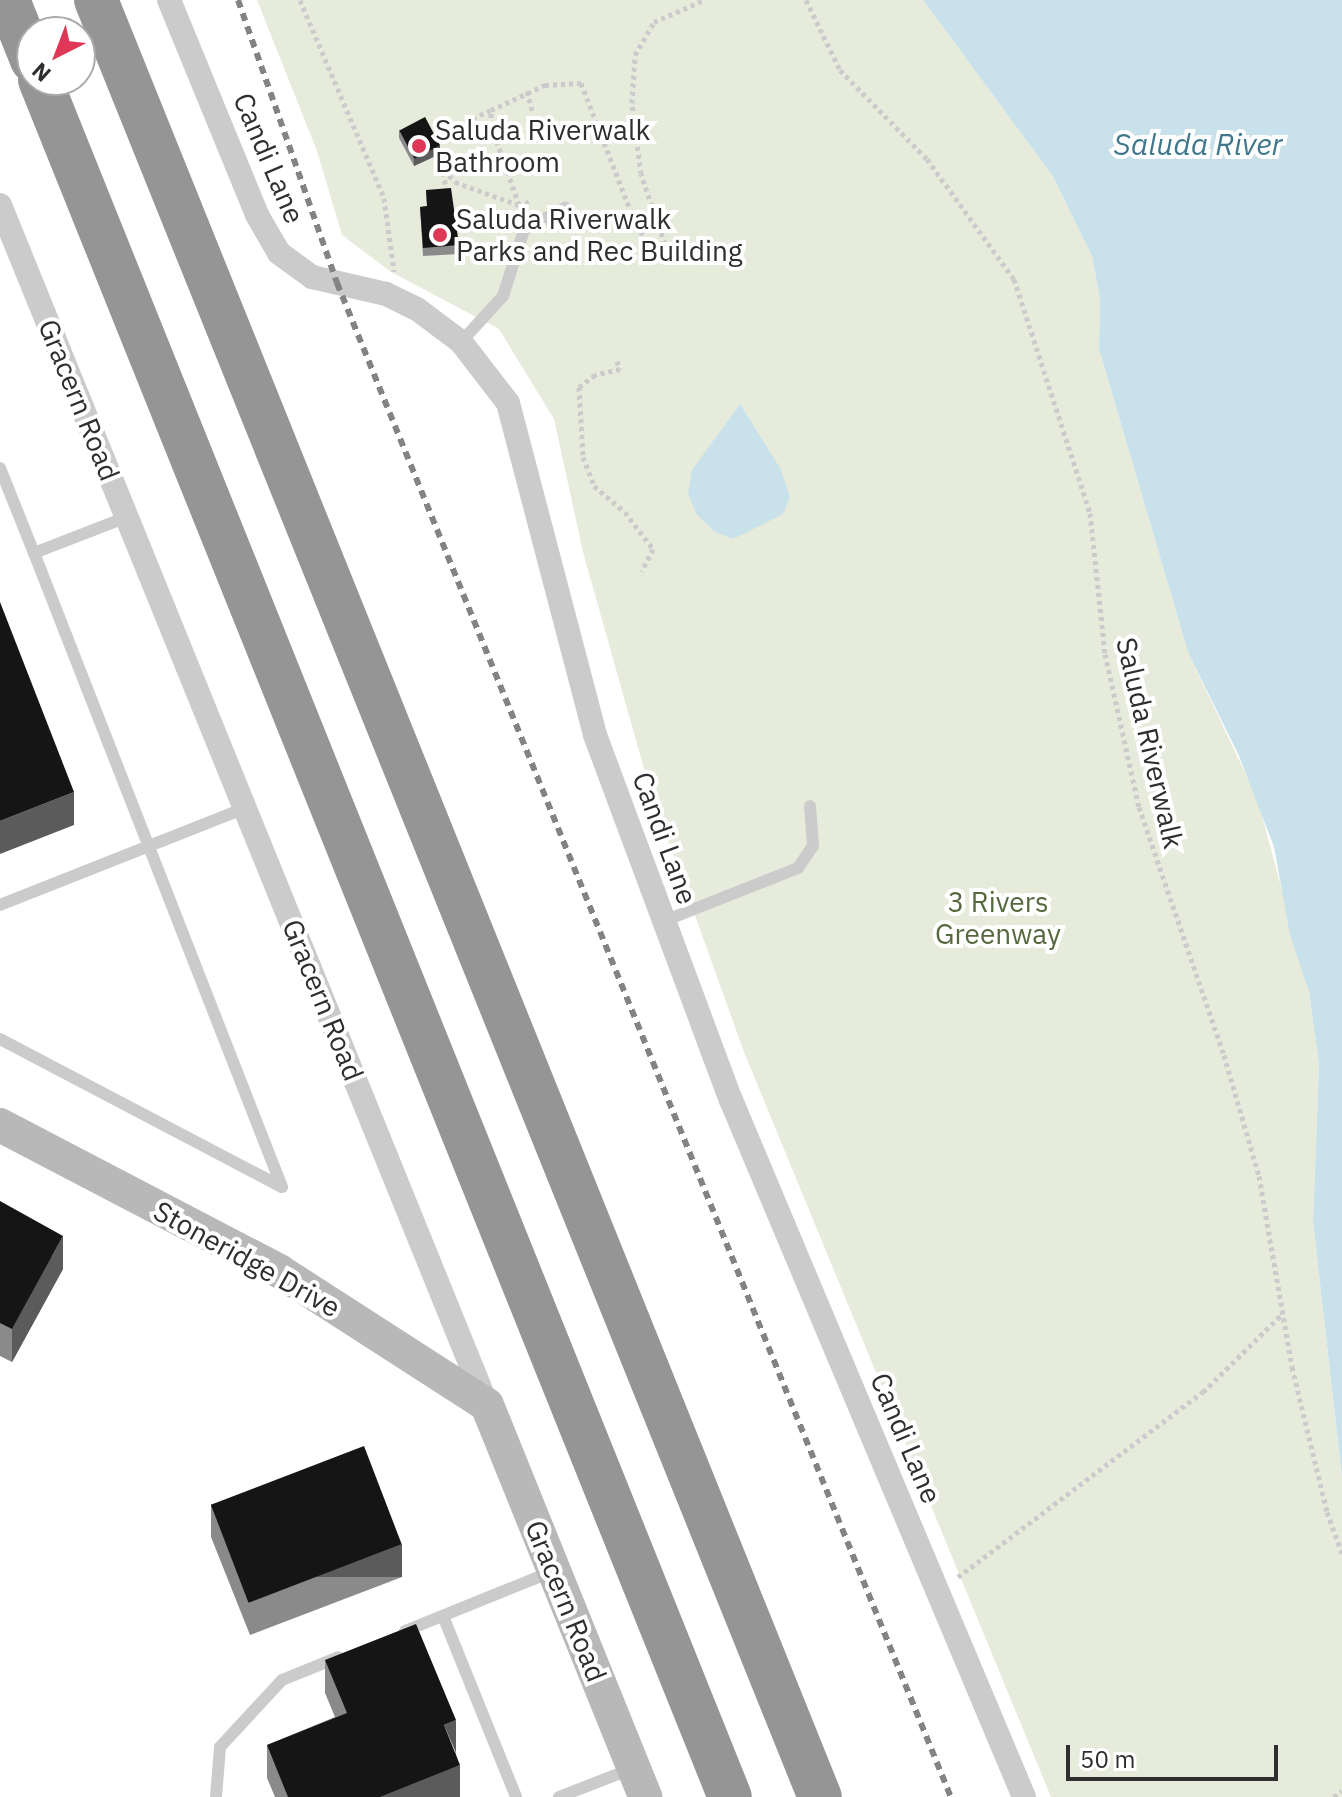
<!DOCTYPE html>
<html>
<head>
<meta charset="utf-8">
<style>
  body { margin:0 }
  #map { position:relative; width:1342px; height:1797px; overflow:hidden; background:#fff; font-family:"IBM Plex Sans",sans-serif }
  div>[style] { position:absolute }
  .green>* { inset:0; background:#e6ebdc }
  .water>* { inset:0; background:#c9e1ea }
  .path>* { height:5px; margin-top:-2.5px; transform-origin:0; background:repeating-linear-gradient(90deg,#cbcbcb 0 4px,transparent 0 8px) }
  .lane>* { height:12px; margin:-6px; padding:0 6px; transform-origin:6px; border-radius:6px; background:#cbcbcb }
  .street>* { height:24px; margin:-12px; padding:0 12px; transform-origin:12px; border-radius:12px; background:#cbcbcb }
  .secondary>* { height:34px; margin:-17px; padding:0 17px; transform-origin:17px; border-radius:17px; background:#b8b8b8 }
  .highway>* { height:44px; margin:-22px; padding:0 22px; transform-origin:22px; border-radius:22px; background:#959595 }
  .rail>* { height:6px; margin-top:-3px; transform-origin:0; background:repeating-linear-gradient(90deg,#838383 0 8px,transparent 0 14px) }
  .wall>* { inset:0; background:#8a8a8a }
  .shaded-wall>* { inset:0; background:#5b5b5b; transform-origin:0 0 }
  .building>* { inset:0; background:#151515; transform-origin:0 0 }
  .dots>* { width:22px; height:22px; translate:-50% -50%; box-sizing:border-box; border:4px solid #fff; border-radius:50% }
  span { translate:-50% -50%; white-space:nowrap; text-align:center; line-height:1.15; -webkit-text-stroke:8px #fff; paint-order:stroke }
  .poi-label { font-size:28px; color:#2e2e2e }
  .left { translate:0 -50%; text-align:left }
  .street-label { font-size:28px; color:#2e2e2e }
  .park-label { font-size:28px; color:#56683d }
  .water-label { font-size:30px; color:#3f788d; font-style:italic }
  .north { position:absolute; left:16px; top:16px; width:80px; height:80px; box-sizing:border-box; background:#fff; border:2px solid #ababab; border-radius:50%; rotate:222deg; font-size:22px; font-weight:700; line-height:32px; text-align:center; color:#2e2e2e }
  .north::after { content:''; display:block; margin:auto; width:28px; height:36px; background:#df3757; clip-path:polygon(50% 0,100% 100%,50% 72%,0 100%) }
  .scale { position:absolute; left:1066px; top:1745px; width:212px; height:36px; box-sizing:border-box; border:4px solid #2e2e2e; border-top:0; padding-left:10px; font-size:24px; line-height:28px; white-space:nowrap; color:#2e2e2e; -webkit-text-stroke:6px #fff; paint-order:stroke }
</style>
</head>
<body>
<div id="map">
  <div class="green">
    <i style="clip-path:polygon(257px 0,923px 0,1052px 175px,1092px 256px,1100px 299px,1099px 349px,1188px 652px,1258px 800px,1309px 992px,1319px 1064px,1313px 1222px,1342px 1477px,1342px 1797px,1051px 1797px,744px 1052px,650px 790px,583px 552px,554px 419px,499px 329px,391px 272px,342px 235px,317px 151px)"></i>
  </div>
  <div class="water">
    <i style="clip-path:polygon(923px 0,1342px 0,1342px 1477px,1313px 1222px,1319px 1064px,1309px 992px,1290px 935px,1274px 847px,1239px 756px,1188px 652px,1099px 349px,1100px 299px,1092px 256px,1052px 175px)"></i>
    <i style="clip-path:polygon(740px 404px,780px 468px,790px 497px,783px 514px,733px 539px,715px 532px,697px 515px,688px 494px,692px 470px)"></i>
  </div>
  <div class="path">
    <i style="left:300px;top:0;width:215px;rotate:67deg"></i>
    <i style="left:384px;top:198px;width:74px;rotate:82.2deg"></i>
    <i style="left:806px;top:0;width:78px;rotate:64.1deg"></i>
    <i style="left:840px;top:70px;width:124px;rotate:45.7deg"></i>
    <i style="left:927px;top:159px;width:148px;rotate:54.1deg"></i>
    <i style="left:1014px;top:279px;width:246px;rotate:72deg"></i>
    <i style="left:1090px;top:513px;width:142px;rotate:83.9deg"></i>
    <i style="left:1105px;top:654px;width:157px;rotate:77.5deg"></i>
    <i style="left:1139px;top:807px;width:262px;rotate:71.1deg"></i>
    <i style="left:1224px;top:1055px;width:126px;rotate:73.9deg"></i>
    <i style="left:1259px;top:1176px;width:194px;rotate:80.2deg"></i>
    <i style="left:1292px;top:1367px;width:149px;rotate:76.4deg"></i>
    <i style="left:1327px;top:1512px;width:44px;rotate:69.9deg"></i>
    <i style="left:527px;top:91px;width:23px;rotate:75deg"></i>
    <i style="left:436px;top:135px;width:60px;rotate:-24.4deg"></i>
    <i style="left:439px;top:163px;width:25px;rotate:50deg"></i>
    <i style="left:455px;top:182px;width:68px;rotate:19.8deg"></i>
    <i style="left:444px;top:172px;width:22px;rotate:85deg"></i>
    <i style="left:529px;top:202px;width:10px;rotate:163deg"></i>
    <i style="left:519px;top:205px;width:85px;rotate:-109.3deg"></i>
    <i style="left:491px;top:125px;width:15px;rotate:-90deg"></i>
    <i style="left:491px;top:110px;width:60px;rotate:-24.8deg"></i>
    <i style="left:545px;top:85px;width:36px;rotate:-3deg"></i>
    <i style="left:581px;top:83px;width:144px;rotate:68.8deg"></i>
    <i style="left:633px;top:217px;width:38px;rotate:62deg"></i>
    <i style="left:651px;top:251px;width:11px;rotate:15deg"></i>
    <i style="left:662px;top:254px;width:10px;rotate:-73deg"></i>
    <i style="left:665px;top:244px;width:74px;rotate:-108.9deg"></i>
    <i style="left:641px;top:174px;width:72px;rotate:-97.2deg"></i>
    <i style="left:632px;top:103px;width:48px;rotate:-86.4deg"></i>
    <i style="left:635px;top:55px;width:38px;rotate:-60deg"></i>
    <i style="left:654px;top:22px;width:55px;rotate:-23.7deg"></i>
    <i style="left:617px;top:361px;width:9px;rotate:69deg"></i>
    <i style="left:620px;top:369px;width:26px;rotate:167deg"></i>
    <i style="left:595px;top:375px;width:20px;rotate:143deg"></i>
    <i style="left:579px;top:387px;width:70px;rotate:86.7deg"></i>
    <i style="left:583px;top:457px;width:31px;rotate:69deg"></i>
    <i style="left:594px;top:486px;width:40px;rotate:40deg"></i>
    <i style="left:625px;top:512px;width:46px;rotate:52.9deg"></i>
    <i style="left:653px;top:549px;width:25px;rotate:117deg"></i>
    <i style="left:958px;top:1577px;width:307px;rotate:-37.1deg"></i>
    <i style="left:1203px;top:1392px;width:112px;rotate:-44.6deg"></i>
    <i style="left:1334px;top:1797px;width:10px;rotate:-37deg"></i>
  </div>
  <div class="lane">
    <i style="left:461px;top:342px;width:62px;rotate:-47.6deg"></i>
    <i style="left:503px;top:296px;width:69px;rotate:-72.3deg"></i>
    <i style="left:524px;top:230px;width:47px;rotate:-28.2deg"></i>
    <i style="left:0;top:468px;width:92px;rotate:68.2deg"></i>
    <i style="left:0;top:905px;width:264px;rotate:-21.6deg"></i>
    <i style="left:664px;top:921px;width:144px;rotate:-21.6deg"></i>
    <i style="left:798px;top:868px;width:27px;rotate:-56deg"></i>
    <i style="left:813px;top:846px;width:40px;rotate:-94.3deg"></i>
    <i style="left:0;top:1039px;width:318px;rotate:27.7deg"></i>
    <i style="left:282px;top:1187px;width:681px;rotate:-111.36deg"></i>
    <i style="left:34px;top:553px;width:100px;rotate:-21.2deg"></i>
    <i style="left:443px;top:1616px;width:195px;rotate:68deg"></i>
    <i style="left:405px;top:1631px;width:157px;rotate:-22deg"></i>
    <i style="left:216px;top:1797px;width:50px;rotate:-85.4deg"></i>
    <i style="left:220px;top:1747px;width:91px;rotate:-47.2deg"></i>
    <i style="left:282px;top:1680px;width:61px;rotate:-22deg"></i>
    <i style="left:559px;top:1797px;width:77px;rotate:-21.3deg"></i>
  </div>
  <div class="street">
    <i style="left:169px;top:0;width:232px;rotate:67.7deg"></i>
    <i style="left:257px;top:215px;width:44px;rotate:59.9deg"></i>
    <i style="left:279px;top:253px;width:41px;rotate:36deg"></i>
    <i style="left:312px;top:277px;width:76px;rotate:12.9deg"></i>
    <i style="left:386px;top:294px;width:34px;rotate:26deg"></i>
    <i style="left:417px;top:309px;width:55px;rotate:36.9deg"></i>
    <i style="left:461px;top:342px;width:77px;rotate:52.4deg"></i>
    <i style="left:508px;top:403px;width:343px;rotate:75.3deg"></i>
    <i style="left:595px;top:735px;width:390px;rotate:69.6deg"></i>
    <i style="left:731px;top:1100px;width:756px;rotate:67.2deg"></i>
    <i style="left:0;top:205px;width:1295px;rotate:67.91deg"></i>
  </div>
  <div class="secondary">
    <i style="left:0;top:1125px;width:315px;rotate:27.6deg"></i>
    <i style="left:279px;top:1271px;width:247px;rotate:32.8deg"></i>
    <i style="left:487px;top:1405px;width:423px;rotate:68deg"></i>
  </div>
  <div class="highway">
    <i style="left:8px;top:0;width:65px;rotate:68.2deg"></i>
    <i style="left:96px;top:0;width:1937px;rotate:68.06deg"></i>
    <i style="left:40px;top:80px;width:1850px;rotate:68.11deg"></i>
  </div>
  <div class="rail">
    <i style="left:238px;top:0;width:300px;rotate:70.7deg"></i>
    <i style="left:337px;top:283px;width:1634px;rotate:67.93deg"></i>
  </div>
  <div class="wall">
    <i style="clip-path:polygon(399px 130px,440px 154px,414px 166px,399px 138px)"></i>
    <i style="clip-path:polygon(426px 190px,459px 245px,459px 254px,423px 256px,420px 207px,427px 206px)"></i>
    <i style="clip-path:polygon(0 1201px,63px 1269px,12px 1362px,0 1356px)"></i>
    <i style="clip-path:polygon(211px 1504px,402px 1577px,250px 1635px,211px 1537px)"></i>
    <i style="clip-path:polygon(325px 1660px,456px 1753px,460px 1797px,275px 1797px,267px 1778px,267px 1745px,335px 1717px,325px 1693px)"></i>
  </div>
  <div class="shaded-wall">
    <i style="clip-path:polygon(440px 145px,440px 154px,414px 166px,414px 158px)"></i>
    <i style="clip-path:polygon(74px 792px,74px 825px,0 854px,0 821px)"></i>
    <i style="clip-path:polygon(63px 1236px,63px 1269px,12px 1362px,12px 1329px)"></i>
    <i style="left:402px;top:1544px;width:33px;height:163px;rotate:90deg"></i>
    <i style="clip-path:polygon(456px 1720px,456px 1753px,444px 1725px)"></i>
    <i style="clip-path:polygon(460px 1765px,460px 1797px,380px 1797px)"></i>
  </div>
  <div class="building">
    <i style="left:425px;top:117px;width:32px;height:29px;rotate:62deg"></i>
    <i style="clip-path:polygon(451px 188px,459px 245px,423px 248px,420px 207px,427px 206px,426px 190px)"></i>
    <i style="clip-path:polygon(0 602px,74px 792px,0 821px)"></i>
    <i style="clip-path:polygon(0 1201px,63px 1236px,12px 1329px,0 1323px)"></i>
    <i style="left:364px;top:1446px;width:105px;height:164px;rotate:69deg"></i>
    <i style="clip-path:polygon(416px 1624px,456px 1720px,444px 1725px,460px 1765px,380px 1797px,288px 1797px,267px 1745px,347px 1713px,325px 1660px)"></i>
  </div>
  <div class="dots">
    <i style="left:419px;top:146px;background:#df3757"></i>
    <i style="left:440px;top:235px;background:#df3757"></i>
  </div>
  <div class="poi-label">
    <span class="left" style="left:435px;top:146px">Saluda Riverwalk<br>Bathroom</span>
    <span class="left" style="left:456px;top:235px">Saluda Riverwalk<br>Parks and Rec Building</span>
  </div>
  <div class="street-label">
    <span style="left:269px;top:158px;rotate:67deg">Candi Lane</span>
    <span style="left:79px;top:400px;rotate:68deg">Gracern Road</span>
    <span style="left:1150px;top:743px;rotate:77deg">Saluda Riverwalk</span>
    <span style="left:665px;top:838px;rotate:70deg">Candi Lane</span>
    <span style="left:323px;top:1000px;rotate:68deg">Gracern Road</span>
    <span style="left:247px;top:1259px;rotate:29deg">Stoneridge Drive</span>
    <span style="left:906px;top:1438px;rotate:67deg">Candi Lane</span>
    <span style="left:566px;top:1601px;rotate:68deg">Gracern Road</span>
  </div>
  <div class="park-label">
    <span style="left:998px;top:918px">3 Rivers<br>Greenway</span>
  </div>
  <div class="water-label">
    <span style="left:1198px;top:144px">Saluda River</span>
  </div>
  <div class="north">N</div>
  <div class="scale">50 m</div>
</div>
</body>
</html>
